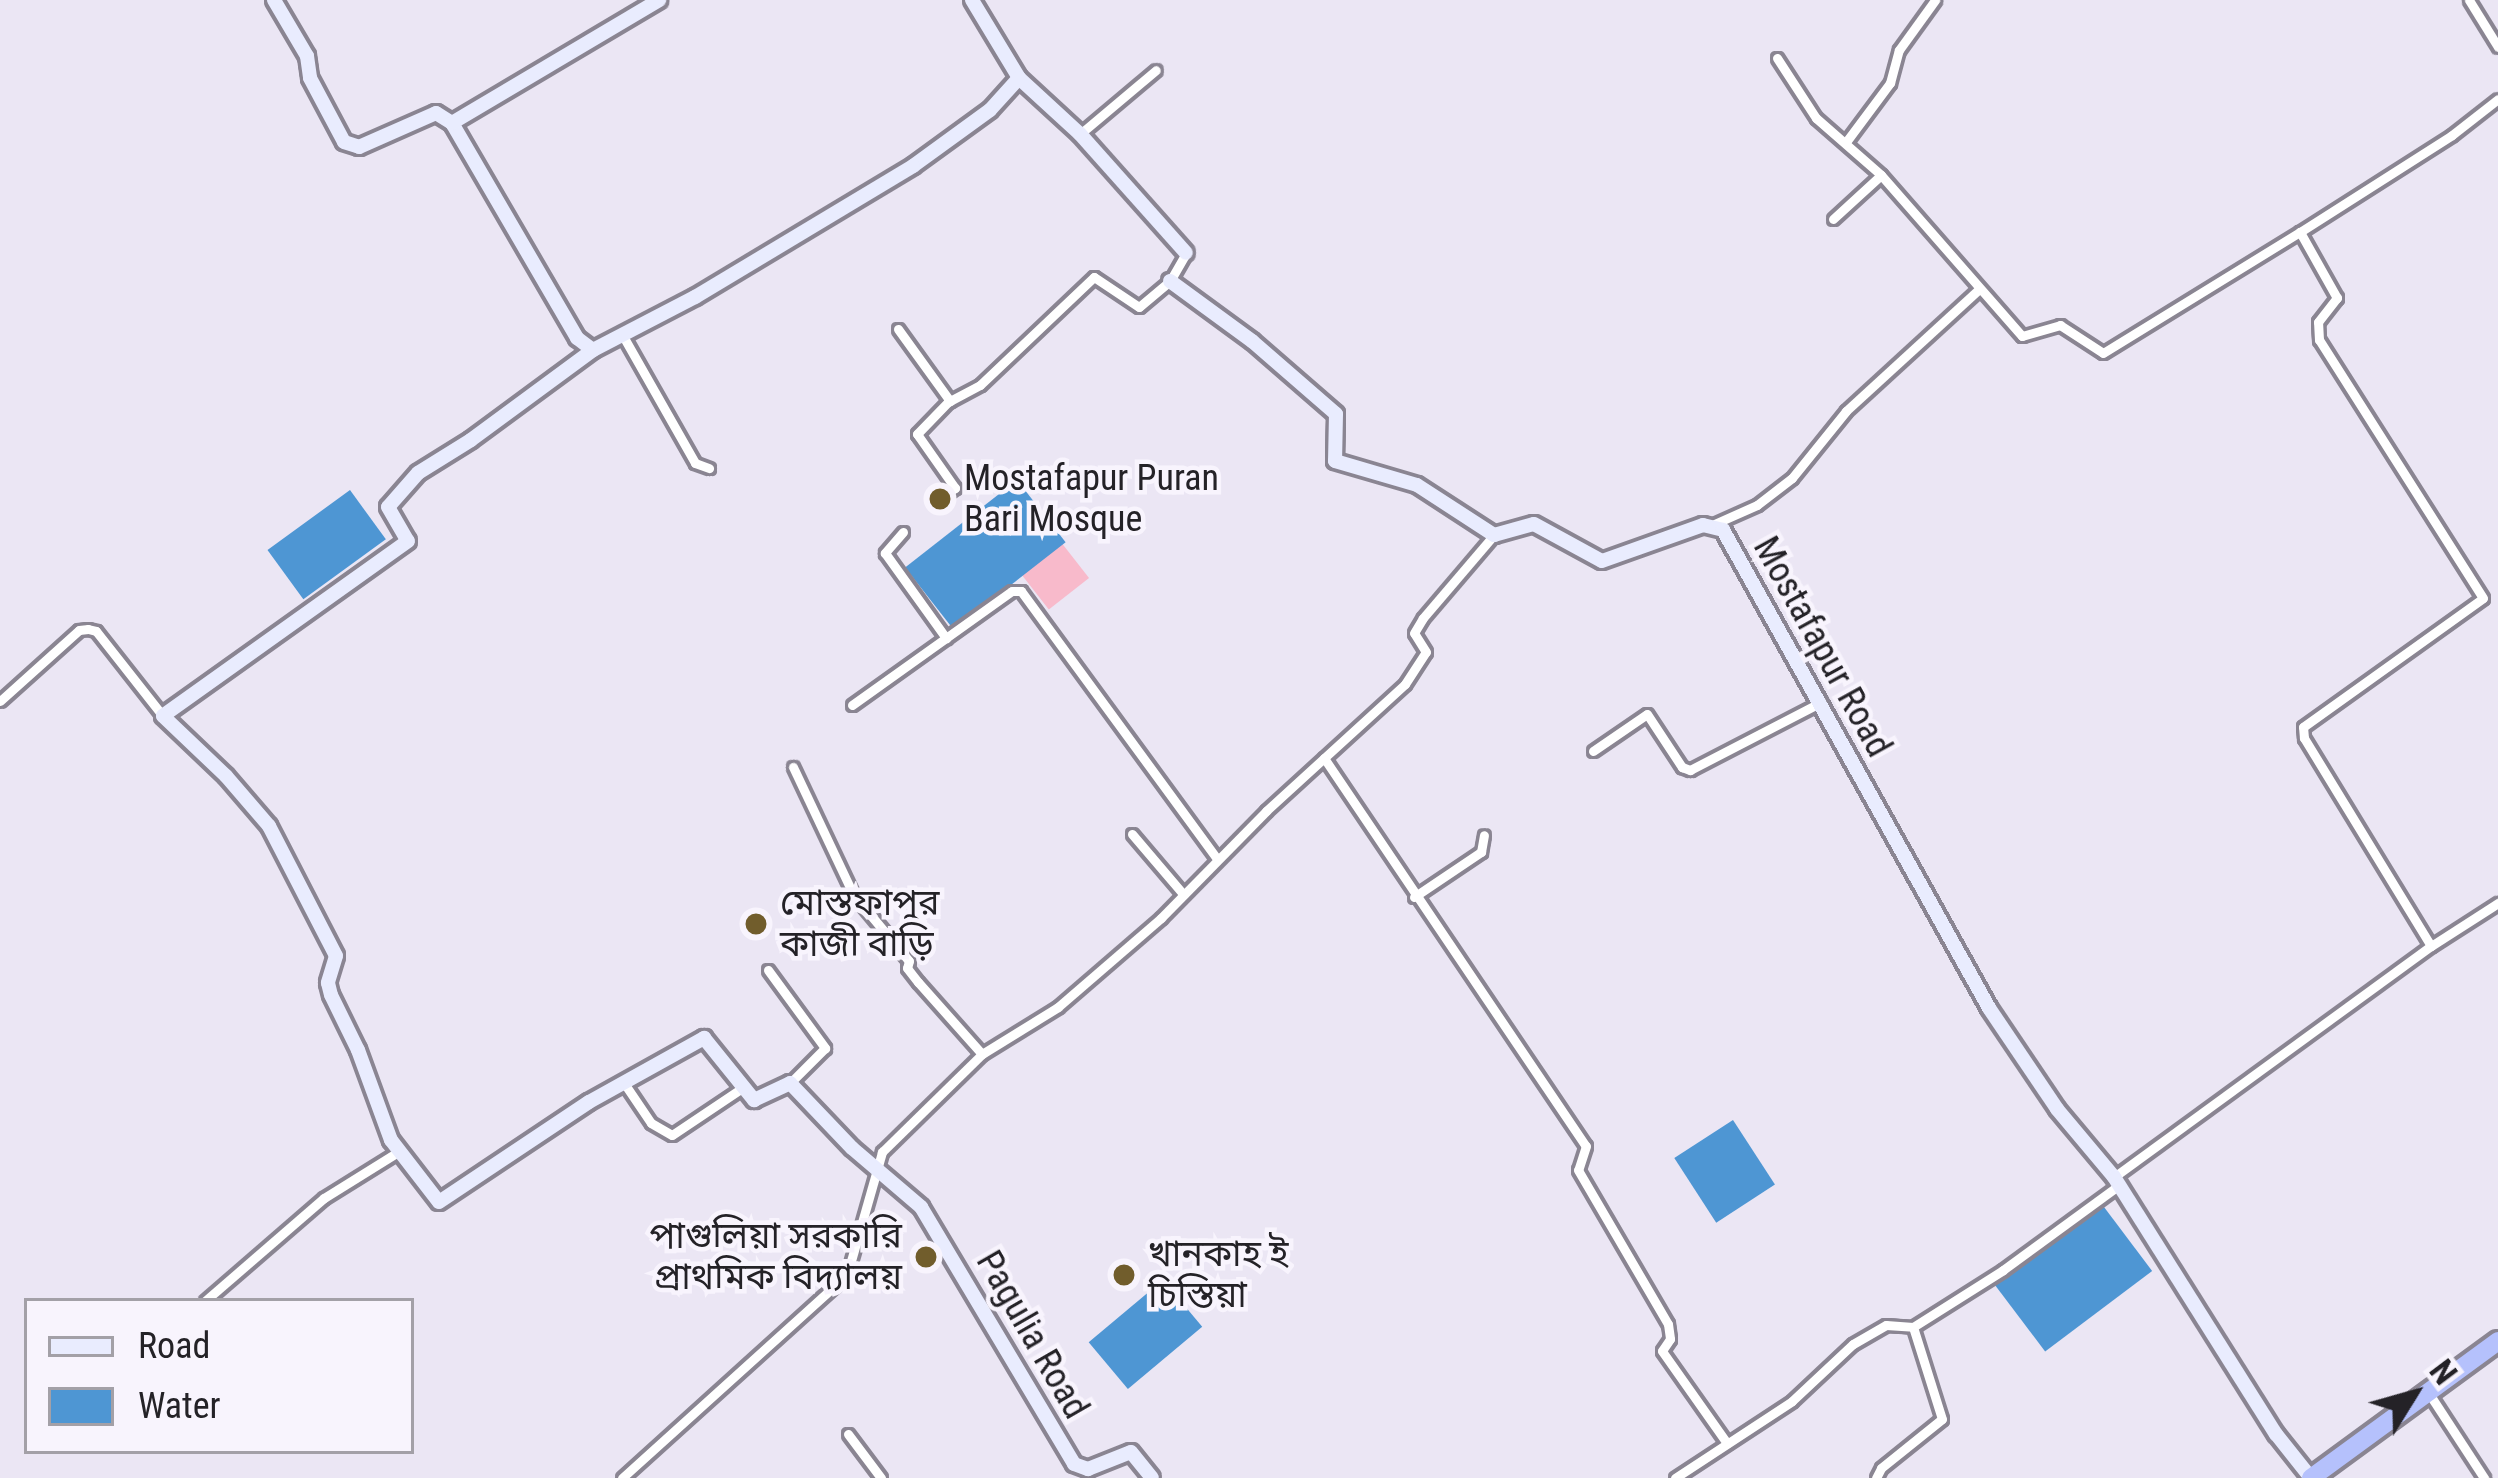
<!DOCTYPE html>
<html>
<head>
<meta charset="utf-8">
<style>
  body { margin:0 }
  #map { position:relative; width:2498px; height:1478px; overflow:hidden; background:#ebe6f4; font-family:"Roboto Condensed","Noto Sans Bengali",sans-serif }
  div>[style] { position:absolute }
  .green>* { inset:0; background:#f8bacb; transform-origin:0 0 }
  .water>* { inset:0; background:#4e96d3; transform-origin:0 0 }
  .roads { filter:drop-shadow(3px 0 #8a8592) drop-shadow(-3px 0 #8a8592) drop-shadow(0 3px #8a8592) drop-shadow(0 -3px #8a8592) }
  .street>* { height:9px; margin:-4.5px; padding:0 4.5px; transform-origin:4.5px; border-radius:4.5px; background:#fff }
  .secondary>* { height:14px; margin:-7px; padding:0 7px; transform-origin:7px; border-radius:7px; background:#e9ecfe }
  .highway>* { height:18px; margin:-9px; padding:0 9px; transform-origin:9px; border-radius:9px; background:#b5c1fc }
  .dots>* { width:33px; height:33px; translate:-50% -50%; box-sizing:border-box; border:6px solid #f8f4fd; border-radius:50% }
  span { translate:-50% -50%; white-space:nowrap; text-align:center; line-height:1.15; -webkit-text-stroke:9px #f8f4fd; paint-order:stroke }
  .poi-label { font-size:36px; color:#242227 }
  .left { translate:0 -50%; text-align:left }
  .right { translate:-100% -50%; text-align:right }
  .street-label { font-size:36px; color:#242227 }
  .legend { position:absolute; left:24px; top:1298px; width:390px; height:156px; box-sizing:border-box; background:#f8f4fd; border:3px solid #a3a0a7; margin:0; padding:15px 21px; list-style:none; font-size:36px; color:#242227 }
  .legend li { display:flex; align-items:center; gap:24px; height:60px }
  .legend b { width:60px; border:3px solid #a3a0a7 }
  .north { position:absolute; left:2354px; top:1334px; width:120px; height:120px; -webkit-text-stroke:9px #f8f4fd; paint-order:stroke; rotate:53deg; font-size:33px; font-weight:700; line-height:48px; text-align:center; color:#242227 }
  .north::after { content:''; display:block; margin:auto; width:42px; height:54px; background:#242227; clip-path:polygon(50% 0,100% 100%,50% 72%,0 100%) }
</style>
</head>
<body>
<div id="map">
  <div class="green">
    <i style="left:1057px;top:537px;width:52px;height:51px;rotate:52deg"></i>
  </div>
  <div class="water">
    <i style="left:1017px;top:480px;width:79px;height:142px;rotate:52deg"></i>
    <i style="left:350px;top:490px;width:61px;height:102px;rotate:54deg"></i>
    <i style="left:1733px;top:1120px;width:77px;height:70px;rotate:57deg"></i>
    <i style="left:2101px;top:1203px;width:85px;height:134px;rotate:53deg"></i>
    <i style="left:1163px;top:1280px;width:61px;height:97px;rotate:50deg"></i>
  </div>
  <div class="roads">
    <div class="street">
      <i style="left:2469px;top:0;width:55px;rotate:58.3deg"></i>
      <i style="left:1777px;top:58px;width:72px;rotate:57deg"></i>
      <i style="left:1816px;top:118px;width:86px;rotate:41.2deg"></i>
      <i style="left:1881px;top:175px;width:214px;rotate:48.8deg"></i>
      <i style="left:2022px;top:336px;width:40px;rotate:-16deg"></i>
      <i style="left:2060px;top:325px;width:51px;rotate:33.1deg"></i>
      <i style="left:2103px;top:353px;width:231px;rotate:-31.6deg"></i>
      <i style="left:1080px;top:134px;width:99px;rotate:-40.1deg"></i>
      <i style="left:1846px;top:142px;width:74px;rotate:-53.3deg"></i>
      <i style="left:1890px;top:83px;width:34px;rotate:-75deg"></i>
      <i style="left:1899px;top:50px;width:62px;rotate:-54.2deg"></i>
      <i style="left:1833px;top:219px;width:65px;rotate:-42.5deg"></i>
      <i style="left:898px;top:329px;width:89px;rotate:54.2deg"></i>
      <i style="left:623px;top:336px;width:146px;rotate:60.4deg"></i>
      <i style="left:695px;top:463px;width:15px;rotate:20deg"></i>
      <i style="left:942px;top:497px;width:16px;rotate:-35deg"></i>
      <i style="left:955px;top:488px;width:66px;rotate:-125.1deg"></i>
      <i style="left:917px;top:434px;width:45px;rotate:-45.9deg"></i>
      <i style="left:948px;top:402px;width:36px;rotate:-28deg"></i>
      <i style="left:980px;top:385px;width:157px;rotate:-43.5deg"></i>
      <i style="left:1094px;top:277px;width:54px;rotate:33.7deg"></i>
      <i style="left:1139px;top:307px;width:40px;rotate:-40deg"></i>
      <i style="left:1170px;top:281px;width:32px;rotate:-60deg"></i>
      <i style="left:1712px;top:525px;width:49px;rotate:-24deg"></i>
      <i style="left:1757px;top:505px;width:44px;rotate:-37.6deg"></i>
      <i style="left:1792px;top:478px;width:86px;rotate:-51.1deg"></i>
      <i style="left:1846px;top:411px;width:180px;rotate:-42.5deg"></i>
      <i style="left:903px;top:532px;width:28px;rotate:131deg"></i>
      <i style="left:885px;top:553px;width:105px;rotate:54.3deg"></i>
      <i style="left:0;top:701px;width:106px;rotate:-41.9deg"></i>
      <i style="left:79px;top:630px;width:9px;rotate:-6deg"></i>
      <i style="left:88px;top:629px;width:8px;rotate:14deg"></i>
      <i style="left:96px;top:631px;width:108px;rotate:51.8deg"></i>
      <i style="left:852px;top:705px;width:196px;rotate:-35.5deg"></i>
      <i style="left:1012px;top:591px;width:9px"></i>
      <i style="left:1021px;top:591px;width:332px;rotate:53.8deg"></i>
      <i style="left:1593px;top:751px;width:65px;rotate:-34.4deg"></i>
      <i style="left:1647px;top:714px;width:64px;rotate:56.6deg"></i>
      <i style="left:1682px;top:767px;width:9px;rotate:21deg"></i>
      <i style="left:1690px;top:770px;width:148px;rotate:-27.4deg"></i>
      <i style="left:1324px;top:758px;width:468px;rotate:56deg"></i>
      <i style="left:1586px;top:1146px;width:25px;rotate:108deg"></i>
      <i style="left:1578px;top:1170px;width:178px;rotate:59.7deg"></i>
      <i style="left:1668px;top:1324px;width:15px;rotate:82deg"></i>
      <i style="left:1670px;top:1339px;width:14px;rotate:124deg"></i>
      <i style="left:1662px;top:1351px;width:113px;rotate:54.8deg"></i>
      <i style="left:793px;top:767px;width:140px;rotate:64.7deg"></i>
      <i style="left:853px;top:894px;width:87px;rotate:50.1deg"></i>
      <i style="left:909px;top:961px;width:7px;rotate:106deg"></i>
      <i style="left:907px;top:968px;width:18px;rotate:52deg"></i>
      <i style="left:918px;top:982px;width:96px;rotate:48.4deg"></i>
      <i style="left:1132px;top:834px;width:79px;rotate:49.6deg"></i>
      <i style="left:1414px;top:897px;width:81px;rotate:-33.9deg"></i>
      <i style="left:1481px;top:852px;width:17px;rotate:-80deg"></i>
      <i style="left:2431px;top:946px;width:244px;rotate:-121.4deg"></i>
      <i style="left:2304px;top:738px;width:11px;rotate:-95deg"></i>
      <i style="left:2303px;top:727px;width:221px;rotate:-35.6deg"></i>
      <i style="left:2483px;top:598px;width:306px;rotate:-122.4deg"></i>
      <i style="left:2319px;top:340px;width:18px;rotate:-93deg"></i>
      <i style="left:2318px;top:322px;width:31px;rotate:-52deg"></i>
      <i style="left:2337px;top:298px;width:76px;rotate:-119.3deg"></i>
      <i style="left:2300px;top:232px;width:180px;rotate:-32.5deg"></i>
      <i style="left:2452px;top:135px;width:58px;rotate:-38deg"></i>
      <i style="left:768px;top:970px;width:97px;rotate:53.8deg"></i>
      <i style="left:825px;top:1048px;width:49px;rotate:135deg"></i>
      <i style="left:624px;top:1083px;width:48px;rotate:56deg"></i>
      <i style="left:651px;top:1123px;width:24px;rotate:30deg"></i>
      <i style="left:672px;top:1135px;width:84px;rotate:-33.9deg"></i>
      <i style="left:2114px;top:1177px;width:392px;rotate:-36.1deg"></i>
      <i style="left:2431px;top:946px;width:80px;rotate:-32.7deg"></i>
      <i style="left:205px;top:1301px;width:157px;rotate:-40.9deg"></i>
      <i style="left:324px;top:1198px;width:87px;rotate:-31.9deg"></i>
      <i style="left:2428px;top:1392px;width:103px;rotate:56.9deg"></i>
      <i style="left:848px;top:1434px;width:55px;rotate:53.1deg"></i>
      <i style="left:622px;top:1478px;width:303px;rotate:-42.1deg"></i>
      <i style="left:847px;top:1275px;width:128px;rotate:-74.1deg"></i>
      <i style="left:882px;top:1152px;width:140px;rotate:-44.4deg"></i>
      <i style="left:982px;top:1054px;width:89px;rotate:-31.7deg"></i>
      <i style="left:1058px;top:1007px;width:136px;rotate:-40.8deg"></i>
      <i style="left:1161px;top:918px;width:150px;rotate:-45.5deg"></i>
      <i style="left:1266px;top:811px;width:188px;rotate:-42.4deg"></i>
      <i style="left:1405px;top:684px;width:38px;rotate:-57deg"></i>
      <i style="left:1426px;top:652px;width:22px;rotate:-122deg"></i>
      <i style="left:1414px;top:633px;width:17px;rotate:-59deg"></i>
      <i style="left:1423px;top:618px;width:109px;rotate:-49.5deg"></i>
      <i style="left:1675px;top:1478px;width:140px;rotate:-33.3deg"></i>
      <i style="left:1792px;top:1401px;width:83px;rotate:-43.1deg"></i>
      <i style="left:1853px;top:1344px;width:38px;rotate:-30deg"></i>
      <i style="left:1886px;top:1325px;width:27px;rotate:4deg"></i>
      <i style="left:1913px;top:1327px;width:107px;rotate:-32.3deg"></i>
      <i style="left:2003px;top:1270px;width:144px;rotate:-36.2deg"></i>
      <i style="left:1876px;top:1478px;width:11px;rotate:-63deg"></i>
      <i style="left:1881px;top:1468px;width:78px;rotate:-38.8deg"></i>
      <i style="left:1942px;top:1419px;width:96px;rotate:-107.5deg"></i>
    </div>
    <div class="secondary">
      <i style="left:274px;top:0;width:65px;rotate:59.5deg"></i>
      <i style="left:307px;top:56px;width:22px;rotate:82deg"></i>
      <i style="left:310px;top:78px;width:72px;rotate:62deg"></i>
      <i style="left:344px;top:142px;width:16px;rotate:18deg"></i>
      <i style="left:359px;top:147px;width:84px;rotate:-23.8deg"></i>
      <i style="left:436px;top:113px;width:19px;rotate:32deg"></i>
      <i style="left:452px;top:123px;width:249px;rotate:59.8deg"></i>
      <i style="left:577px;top:338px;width:20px;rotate:37deg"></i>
      <i style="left:972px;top:0;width:91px;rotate:58.9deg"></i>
      <i style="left:1019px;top:78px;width:83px;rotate:42.6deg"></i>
      <i style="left:1080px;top:134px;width:159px;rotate:48.3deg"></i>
      <i style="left:1019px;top:78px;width:43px;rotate:132.2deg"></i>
      <i style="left:990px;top:110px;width:95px;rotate:144deg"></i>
      <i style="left:913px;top:166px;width:254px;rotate:149deg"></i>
      <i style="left:695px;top:297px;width:115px;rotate:152.5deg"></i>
      <i style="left:593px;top:350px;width:152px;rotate:143.6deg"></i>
      <i style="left:471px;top:440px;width:62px;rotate:148.1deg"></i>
      <i style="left:418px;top:473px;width:45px;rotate:131.4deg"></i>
      <i style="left:388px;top:507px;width:39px;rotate:60deg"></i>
      <i style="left:408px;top:541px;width:301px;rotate:144.5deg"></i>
      <i style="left:163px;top:716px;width:87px;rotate:43.6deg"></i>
      <i style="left:226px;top:776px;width:66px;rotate:49.3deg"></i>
      <i style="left:269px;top:826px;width:146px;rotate:62.7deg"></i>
      <i style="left:336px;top:956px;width:28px;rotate:107deg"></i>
      <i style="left:328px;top:983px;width:12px;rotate:76deg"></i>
      <i style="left:331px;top:995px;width:61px;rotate:63.9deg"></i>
      <i style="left:358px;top:1050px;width:96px;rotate:69.9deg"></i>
      <i style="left:391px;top:1140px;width:78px;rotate:52.3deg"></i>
      <i style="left:439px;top:1202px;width:180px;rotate:-33.7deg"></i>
      <i style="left:589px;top:1102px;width:132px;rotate:-29.1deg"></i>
      <i style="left:704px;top:1038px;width:80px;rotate:51.1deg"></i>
      <i style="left:754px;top:1100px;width:40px;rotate:-25deg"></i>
      <i style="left:790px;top:1083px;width:90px;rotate:46.4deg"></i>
      <i style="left:852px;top:1148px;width:91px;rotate:40.5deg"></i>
      <i style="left:921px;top:1207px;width:299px;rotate:59.2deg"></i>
      <i style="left:1074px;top:1464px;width:15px;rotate:20deg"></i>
      <i style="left:1088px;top:1469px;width:46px;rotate:-21.6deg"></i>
      <i style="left:1131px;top:1452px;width:33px;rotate:51deg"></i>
      <i style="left:452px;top:123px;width:241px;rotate:-30.7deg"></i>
      <i style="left:1170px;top:281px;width:102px;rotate:36.2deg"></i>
      <i style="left:1252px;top:341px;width:111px;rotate:41deg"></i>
      <i style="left:1336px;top:414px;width:47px;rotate:91.2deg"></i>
      <i style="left:1335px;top:461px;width:85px;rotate:16.3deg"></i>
      <i style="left:1417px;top:485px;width:92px;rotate:33deg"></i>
      <i style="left:1494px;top:535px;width:41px;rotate:-15.4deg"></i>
      <i style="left:1534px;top:524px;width:77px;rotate:28.6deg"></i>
      <i style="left:1602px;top:561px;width:107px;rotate:-19.6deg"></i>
      <i style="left:1703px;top:525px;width:21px;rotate:14deg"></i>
      <i style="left:1723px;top:530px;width:547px;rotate:60.9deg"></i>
      <i style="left:1989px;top:1008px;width:122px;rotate:56deg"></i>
      <i style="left:2057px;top:1109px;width:89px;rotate:50deg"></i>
      <i style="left:2114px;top:1177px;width:304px;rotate:57.8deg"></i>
      <i style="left:2276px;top:1434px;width:56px;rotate:51.5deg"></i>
    </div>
    <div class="highway">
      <i style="left:2311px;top:1478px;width:232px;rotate:-36.2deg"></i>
    </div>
  </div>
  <div class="dots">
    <i style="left:940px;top:499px;background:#715d2c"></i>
    <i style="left:756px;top:924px;background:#715d2c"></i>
    <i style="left:926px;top:1257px;background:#715d2c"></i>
    <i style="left:1124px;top:1275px;background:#715d2c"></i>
  </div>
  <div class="poi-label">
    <span class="left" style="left:964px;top:499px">Mostafapur Puran<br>Bari Mosque</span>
    <span class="left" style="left:780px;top:924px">মোস্তফাপুর<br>কাজী বাড়ি</span>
    <span class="right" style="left:902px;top:1257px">পাগুলিয়া সরকারি<br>প্রাথমিক বিদ্যালয়</span>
    <span class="left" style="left:1148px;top:1275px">খানকাহ ই<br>চিস্তিয়া</span>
  </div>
  <div class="street-label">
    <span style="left:1822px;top:647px;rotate:61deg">Mostafapur Road</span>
    <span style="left:1032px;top:1335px;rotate:60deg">Pagulia Road</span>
  </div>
  <ul class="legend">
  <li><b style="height:15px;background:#e9ecfe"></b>Road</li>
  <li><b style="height:33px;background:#4e96d3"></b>Water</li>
  </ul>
  <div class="north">N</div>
</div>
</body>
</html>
